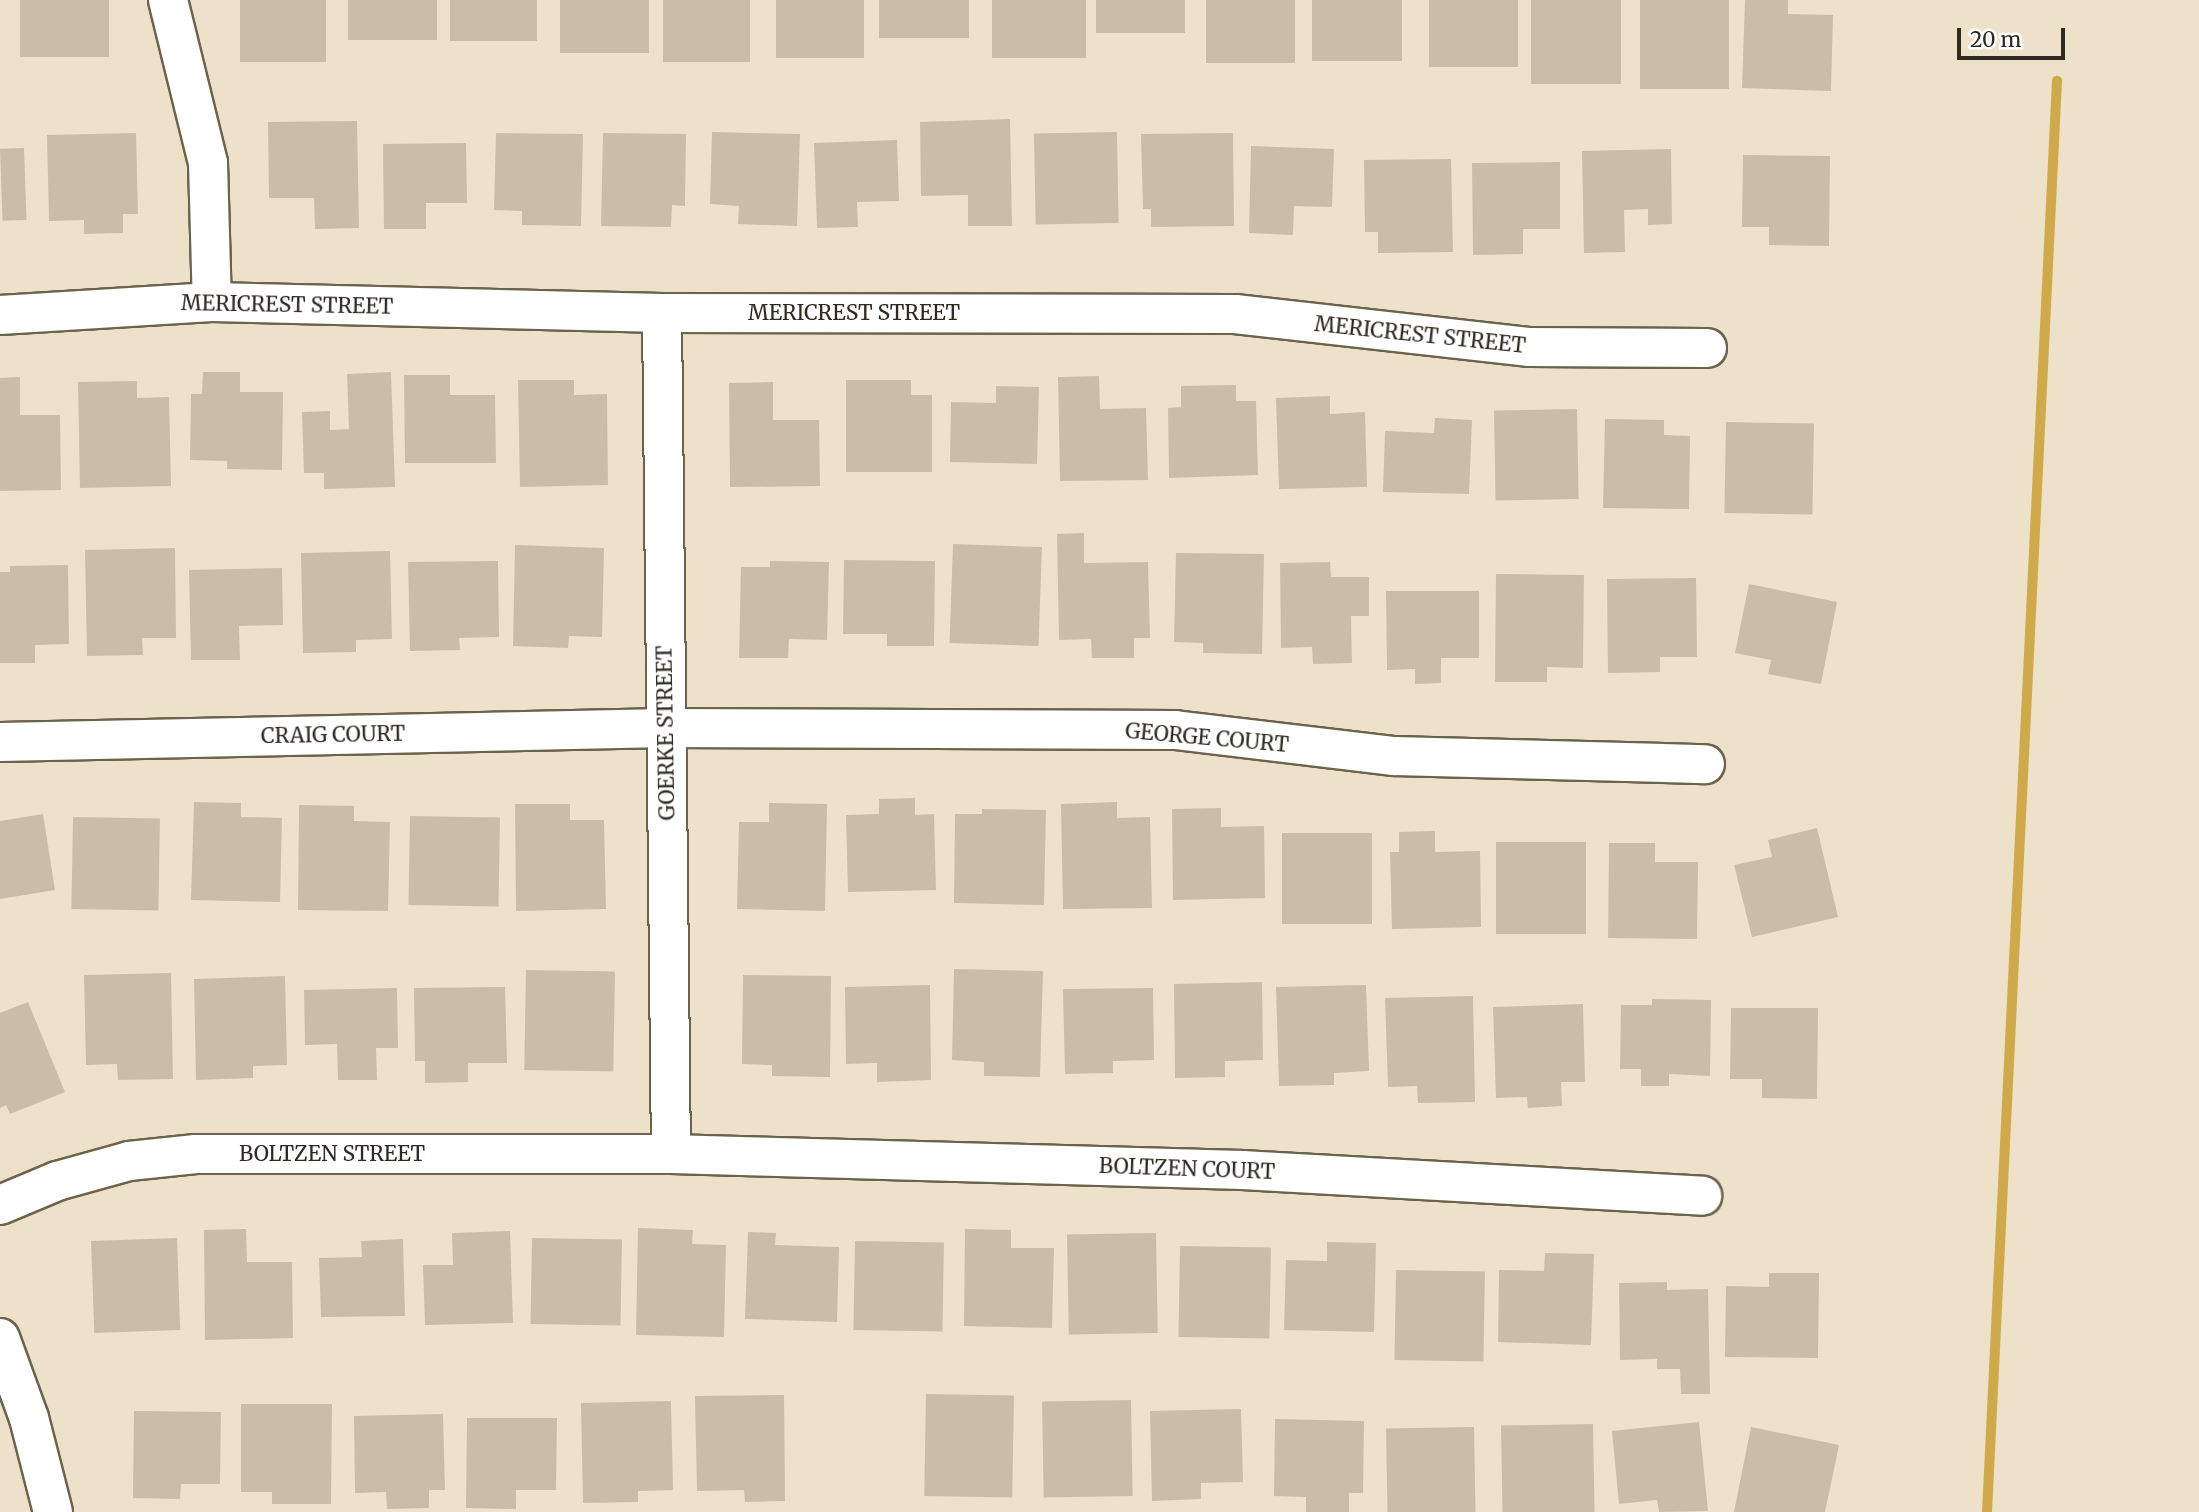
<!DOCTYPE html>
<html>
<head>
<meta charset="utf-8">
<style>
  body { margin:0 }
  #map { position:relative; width:2199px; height:1512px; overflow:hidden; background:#ede2c9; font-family:Merriweather,serif }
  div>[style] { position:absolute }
  .stream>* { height:10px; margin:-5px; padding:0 5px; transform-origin:5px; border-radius:5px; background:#d0a94a }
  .building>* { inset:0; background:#c9bea5; transform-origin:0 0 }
  .roads { filter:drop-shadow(2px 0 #6d634d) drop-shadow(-2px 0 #6d634d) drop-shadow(0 2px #6d634d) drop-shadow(0 -2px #6d634d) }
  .minor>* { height:38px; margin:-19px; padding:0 19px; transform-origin:19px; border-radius:19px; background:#fff }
  .tertiary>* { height:38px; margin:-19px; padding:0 19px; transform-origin:19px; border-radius:19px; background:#fff }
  span { translate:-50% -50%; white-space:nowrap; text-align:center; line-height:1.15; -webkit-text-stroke:5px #fff; paint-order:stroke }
  .street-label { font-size:21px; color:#2e2a21 }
  .scale { position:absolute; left:1957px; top:28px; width:108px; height:32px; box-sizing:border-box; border:4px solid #2e2a21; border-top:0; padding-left:9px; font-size:21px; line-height:24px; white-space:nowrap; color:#2e2a21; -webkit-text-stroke:5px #fff; paint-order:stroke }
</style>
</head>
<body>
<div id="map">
  <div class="stream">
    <i style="left:1987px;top:1512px;width:1433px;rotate:-87.2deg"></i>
  </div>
  <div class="building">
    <i style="left:20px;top:0;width:89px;height:57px"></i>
    <i style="left:240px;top:0;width:86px;height:62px"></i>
    <i style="left:348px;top:0;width:89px;height:40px"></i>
    <i style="left:450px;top:0;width:87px;height:41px"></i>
    <i style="left:560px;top:0;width:89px;height:53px"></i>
    <i style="left:663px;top:0;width:87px;height:62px"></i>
    <i style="left:776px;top:0;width:88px;height:58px"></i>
    <i style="left:879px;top:0;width:90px;height:38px"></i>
    <i style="left:992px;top:0;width:94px;height:58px"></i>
    <i style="left:1096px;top:0;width:89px;height:33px"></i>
    <i style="left:1206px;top:0;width:89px;height:63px"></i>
    <i style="left:1312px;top:0;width:90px;height:61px"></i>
    <i style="left:1429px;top:0;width:89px;height:67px"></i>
    <i style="left:1531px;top:0;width:90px;height:84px"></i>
    <i style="left:1640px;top:0;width:89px;height:89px"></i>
    <i style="clip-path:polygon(1745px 0,1788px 0,1788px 14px,1833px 15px,1831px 91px,1742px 88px)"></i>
    <i style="clip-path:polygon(1010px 119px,1012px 226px,968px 226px,968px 195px,921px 196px,920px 122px)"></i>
    <i style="clip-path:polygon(357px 121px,359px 228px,315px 229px,314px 198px,269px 198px,268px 122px)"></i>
    <i style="clip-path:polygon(712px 132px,800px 134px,797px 226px,738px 224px,739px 206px,710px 204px)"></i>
    <i style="left:1117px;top:132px;width:91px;height:83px;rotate:89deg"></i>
    <i style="clip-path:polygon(136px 133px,138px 214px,123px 214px,123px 233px,84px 234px,84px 220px,49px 221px,47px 135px)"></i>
    <i style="clip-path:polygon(496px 133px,583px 134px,581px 226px,522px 225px,522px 211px,494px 210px)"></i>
    <i style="clip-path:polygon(603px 133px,686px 134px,685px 206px,672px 205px,671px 227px,601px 226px)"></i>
    <i style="clip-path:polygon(1233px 133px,1234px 226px,1151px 227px,1151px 209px,1143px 209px,1141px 134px)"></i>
    <i style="clip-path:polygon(897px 140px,899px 201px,857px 202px,858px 227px,817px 228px,814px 143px)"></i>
    <i style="clip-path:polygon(466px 143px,467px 203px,426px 203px,426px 229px,384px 229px,383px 144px)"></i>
    <i style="clip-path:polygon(1251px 146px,1334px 149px,1332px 207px,1294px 206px,1293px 235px,1249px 233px)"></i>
    <i style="left:24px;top:148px;width:72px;height:24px;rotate:88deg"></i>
    <i style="clip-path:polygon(1671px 149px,1672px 224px,1648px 225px,1648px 209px,1624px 210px,1625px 252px,1584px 253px,1582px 151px)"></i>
    <i style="clip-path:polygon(1743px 155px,1830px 156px,1829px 246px,1769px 245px,1769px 227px,1742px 227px)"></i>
    <i style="clip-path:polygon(1451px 159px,1453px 252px,1378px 253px,1378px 232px,1365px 232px,1364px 160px)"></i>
    <i style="clip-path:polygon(1560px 162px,1560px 229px,1523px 229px,1523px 254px,1473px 255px,1472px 163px)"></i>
    <i style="clip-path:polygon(203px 372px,240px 372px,240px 392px,283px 392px,282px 470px,227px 469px,227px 461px,190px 460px,191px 394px,202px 394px)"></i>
    <i style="clip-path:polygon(391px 372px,395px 487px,324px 489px,324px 473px,304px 473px,302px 412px,330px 411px,330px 430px,349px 429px,347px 374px)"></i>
    <i style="clip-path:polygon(404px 375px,450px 375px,450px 395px,495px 395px,496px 463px,405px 463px)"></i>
    <i style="clip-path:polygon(1099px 376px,1100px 409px,1146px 408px,1148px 480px,1060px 481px,1058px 377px)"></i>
    <i style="clip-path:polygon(20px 377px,20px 415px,60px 415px,61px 490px,0 491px,0 378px)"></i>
    <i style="clip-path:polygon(518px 380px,574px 380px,574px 395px,607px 394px,608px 485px,520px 487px)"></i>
    <i style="clip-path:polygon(846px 380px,911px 380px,911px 395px,932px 395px,932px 472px,846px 472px)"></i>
    <i style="clip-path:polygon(137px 381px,137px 398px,169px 397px,171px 486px,80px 488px,78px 382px)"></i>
    <i style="clip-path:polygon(773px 382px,773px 420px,819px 420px,820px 486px,730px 487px,729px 383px)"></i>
    <i style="clip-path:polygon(1236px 385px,1236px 401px,1256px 401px,1258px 475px,1169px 478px,1168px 408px,1181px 407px,1181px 386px)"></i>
    <i style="clip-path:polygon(996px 386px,1039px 387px,1037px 464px,950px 462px,951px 402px,996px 403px)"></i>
    <i style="clip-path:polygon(1330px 396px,1330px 414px,1365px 412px,1367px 487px,1279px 489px,1276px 398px)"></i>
    <i style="left:1577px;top:409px;width:90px;height:83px;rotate:89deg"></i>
    <i style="clip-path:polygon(1435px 418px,1472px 420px,1469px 494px,1383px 492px,1385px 431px,1434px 433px)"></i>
    <i style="clip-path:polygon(1605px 419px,1664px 420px,1664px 435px,1690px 436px,1689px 509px,1603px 508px)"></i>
    <i style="left:1726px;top:422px;width:88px;height:91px;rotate:1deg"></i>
    <i style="clip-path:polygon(1084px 533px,1084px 563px,1148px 562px,1150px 638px,1134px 638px,1134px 658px,1092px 658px,1091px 639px,1059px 640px,1057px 534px)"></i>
    <i style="left:953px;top:544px;width:89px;height:99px;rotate:2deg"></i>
    <i style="clip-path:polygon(515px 545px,604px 548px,602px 637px,569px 636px,568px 648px,513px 646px)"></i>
    <i style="clip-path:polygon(175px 548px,176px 638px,142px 638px,143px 655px,87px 656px,85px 550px)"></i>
    <i style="clip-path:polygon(390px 551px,392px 639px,356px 640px,356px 652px,303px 653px,301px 553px)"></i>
    <i style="clip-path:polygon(1176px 553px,1264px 554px,1262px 654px,1203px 653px,1203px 643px,1174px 642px)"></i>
    <i style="clip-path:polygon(844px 560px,935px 561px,934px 646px,887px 646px,887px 634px,843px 634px)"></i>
    <i style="clip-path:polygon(498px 561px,499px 637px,459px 638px,460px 650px,410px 651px,408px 562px)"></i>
    <i style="clip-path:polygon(770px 561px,829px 562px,827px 640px,789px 639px,788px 658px,739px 658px,741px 567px,770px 567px)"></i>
    <i style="clip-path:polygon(1330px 562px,1331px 577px,1369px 577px,1369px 616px,1351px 616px,1352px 663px,1313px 664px,1312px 647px,1281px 648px,1280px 563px)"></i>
    <i style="clip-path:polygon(68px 565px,69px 644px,35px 645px,35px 663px,0 663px,0 572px,10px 572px,10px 566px)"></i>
    <i style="clip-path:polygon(282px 568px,283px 625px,239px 626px,240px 660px,191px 660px,189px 570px)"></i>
    <i style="clip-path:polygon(1496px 574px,1584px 575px,1583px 668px,1547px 667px,1547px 682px,1495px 682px)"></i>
    <i style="clip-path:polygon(1696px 578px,1697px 657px,1660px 657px,1660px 672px,1608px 673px,1607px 579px)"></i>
    <i style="clip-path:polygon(1749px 584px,1837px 602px,1821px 684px,1768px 674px,1771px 660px,1735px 653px)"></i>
    <i style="clip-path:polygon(1386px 591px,1479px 591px,1479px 658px,1441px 658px,1441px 683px,1415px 684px,1415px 669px,1387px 670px)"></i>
    <i style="clip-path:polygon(915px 798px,915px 815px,934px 814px,936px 890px,848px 892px,846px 815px,879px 814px,879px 799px)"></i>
    <i style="clip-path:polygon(194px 802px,241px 803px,241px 817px,282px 818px,280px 902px,191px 900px)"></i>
    <i style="clip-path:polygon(1117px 802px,1117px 818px,1150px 817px,1152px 908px,1063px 909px,1061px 804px)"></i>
    <i style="clip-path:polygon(769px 803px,827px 804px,825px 911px,737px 909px,739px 822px,769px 822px)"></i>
    <i style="clip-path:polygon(515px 804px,570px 804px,570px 820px,604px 820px,606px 909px,516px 911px)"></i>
    <i style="clip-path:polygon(299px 805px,354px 806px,354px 821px,390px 822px,388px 911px,298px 910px)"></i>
    <i style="clip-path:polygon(1221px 808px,1221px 827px,1264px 826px,1265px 898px,1173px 900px,1172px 809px)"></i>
    <i style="clip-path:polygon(982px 809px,1046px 810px,1044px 905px,954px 903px,955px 814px,982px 814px)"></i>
    <i style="clip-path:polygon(43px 814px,55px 890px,0 899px,0 821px)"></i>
    <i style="left:410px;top:816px;width:90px;height:89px;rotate:1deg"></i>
    <i style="left:73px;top:817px;width:87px;height:92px;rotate:1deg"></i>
    <i style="clip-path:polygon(1817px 828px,1838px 917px,1752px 937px,1734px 865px,1772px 857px,1768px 840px)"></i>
    <i style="clip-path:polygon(1435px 831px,1435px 852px,1480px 851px,1481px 927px,1392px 929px,1390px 852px,1399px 852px,1399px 832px)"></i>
    <i style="left:1282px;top:833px;width:90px;height:91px"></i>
    <i style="left:1586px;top:842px;width:92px;height:90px;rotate:90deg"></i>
    <i style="clip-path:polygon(1609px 843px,1655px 843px,1655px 862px,1698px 862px,1697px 939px,1608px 938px)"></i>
    <i style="clip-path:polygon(954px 969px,1043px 971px,1040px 1077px,984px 1076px,984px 1062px,952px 1060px)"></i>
    <i style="left:526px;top:970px;width:89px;height:100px;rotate:1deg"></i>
    <i style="clip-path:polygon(171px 973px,173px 1079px,118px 1080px,117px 1064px,86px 1065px,84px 975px)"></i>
    <i style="clip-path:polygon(743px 975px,831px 976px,830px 1077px,772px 1076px,772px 1065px,742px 1064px)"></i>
    <i style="clip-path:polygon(285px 976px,287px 1065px,253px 1066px,253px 1078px,196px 1080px,194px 979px)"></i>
    <i style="clip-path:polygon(1262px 982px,1263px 1060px,1225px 1061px,1225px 1077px,1175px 1078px,1174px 984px)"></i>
    <i style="clip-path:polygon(930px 985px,931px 1080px,877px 1082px,877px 1063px,846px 1064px,845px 987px)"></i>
    <i style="clip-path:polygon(1366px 985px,1369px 1071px,1334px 1073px,1334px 1085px,1279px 1086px,1276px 987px)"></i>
    <i style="clip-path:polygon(505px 987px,507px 1063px,468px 1063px,468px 1082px,425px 1083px,425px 1061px,415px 1061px,414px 988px)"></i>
    <i style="clip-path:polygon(397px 988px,398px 1048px,376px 1048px,377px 1080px,338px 1080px,337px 1044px,305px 1045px,304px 990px)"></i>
    <i style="clip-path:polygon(1153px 988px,1154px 1060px,1113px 1061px,1113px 1073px,1065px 1074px,1063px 989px)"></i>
    <i style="clip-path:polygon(1473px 996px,1475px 1102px,1418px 1103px,1417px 1086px,1388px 1087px,1385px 998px)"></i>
    <i style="clip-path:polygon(1652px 999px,1711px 1000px,1710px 1076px,1669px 1074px,1669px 1086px,1641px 1086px,1641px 1069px,1620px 1069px,1621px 1005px,1652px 1005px)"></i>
    <i style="clip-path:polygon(28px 1002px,65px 1092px,10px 1114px,6px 1105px,0 1108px,0 1013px)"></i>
    <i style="clip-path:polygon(1583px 1004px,1585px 1082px,1561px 1082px,1562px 1106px,1528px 1108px,1527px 1097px,1496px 1098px,1493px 1007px)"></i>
    <i style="clip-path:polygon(1731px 1008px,1818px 1008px,1817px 1099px,1762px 1098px,1762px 1079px,1730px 1079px)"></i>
    <i style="clip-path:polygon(638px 1228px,693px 1230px,692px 1244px,726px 1245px,724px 1337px,636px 1335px)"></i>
    <i style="clip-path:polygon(246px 1229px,247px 1262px,292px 1262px,293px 1338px,205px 1340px,204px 1230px)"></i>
    <i style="clip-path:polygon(965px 1229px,1011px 1230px,1011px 1248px,1054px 1248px,1052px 1328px,964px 1326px)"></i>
    <i style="clip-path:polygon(510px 1231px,513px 1323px,425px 1325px,423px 1265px,453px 1265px,452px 1233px)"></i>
    <i style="clip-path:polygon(748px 1232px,776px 1233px,775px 1245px,839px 1247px,837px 1322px,745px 1319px)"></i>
    <i style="left:1156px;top:1233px;width:100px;height:89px;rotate:89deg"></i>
    <i style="left:177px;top:1238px;width:92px;height:86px;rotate:88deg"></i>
    <i style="left:532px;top:1238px;width:90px;height:86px;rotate:1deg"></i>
    <i style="clip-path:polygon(403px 1239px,405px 1316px,321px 1317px,319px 1258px,362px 1257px,361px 1241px)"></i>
    <i style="left:855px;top:1241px;width:89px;height:89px;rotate:1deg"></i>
    <i style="clip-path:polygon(1327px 1242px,1376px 1243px,1374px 1332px,1284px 1330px,1286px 1260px,1327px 1261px)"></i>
    <i style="left:1180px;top:1246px;width:91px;height:91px;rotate:1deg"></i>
    <i style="clip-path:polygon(1545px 1253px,1594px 1254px,1591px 1345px,1498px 1342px,1499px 1270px,1544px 1271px)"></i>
    <i style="left:1396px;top:1270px;width:89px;height:90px;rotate:1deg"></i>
    <i style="clip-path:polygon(1769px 1273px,1819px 1273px,1818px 1358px,1725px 1357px,1726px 1286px,1769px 1287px)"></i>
    <i style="clip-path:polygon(1667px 1282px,1667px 1290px,1708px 1289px,1710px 1394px,1681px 1394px,1680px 1369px,1657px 1369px,1657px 1359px,1620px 1360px,1619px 1283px)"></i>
    <i style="left:926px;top:1394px;width:88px;height:102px;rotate:1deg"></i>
    <i style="clip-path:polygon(784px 1395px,785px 1501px,745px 1502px,744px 1490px,697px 1491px,695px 1396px)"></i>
    <i style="left:1131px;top:1400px;width:96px;height:89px;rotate:89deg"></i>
    <i style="clip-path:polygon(671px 1401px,673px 1490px,638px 1491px,638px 1502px,583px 1503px,581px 1403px)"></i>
    <i style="clip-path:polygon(241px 1404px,332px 1404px,331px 1504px,272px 1504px,272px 1492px,241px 1492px)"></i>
    <i style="clip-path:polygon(1241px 1409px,1243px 1482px,1201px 1483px,1201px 1499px,1152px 1501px,1150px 1411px)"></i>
    <i style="clip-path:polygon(134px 1411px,221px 1412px,220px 1484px,181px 1484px,180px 1499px,133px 1498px)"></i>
    <i style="clip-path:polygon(443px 1414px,445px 1490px,429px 1490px,429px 1508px,387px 1509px,386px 1492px,355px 1493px,354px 1416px)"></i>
    <i style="clip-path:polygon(467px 1418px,557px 1418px,556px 1490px,516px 1490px,516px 1509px,466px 1508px)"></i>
    <i style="clip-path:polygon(1275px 1419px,1364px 1421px,1363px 1493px,1349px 1493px,1349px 1512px,1306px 1512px,1306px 1497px,1274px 1496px)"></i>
    <i style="clip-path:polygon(1699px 1422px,1708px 1511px,1659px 1512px,1657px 1500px,1619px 1504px,1612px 1431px)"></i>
    <i style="left:1593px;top:1424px;width:88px;height:92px;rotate:89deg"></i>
    <i style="left:1474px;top:1427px;width:85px;height:88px;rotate:89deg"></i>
    <i style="clip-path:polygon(1751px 1427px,1839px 1445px,1825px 1512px,1734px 1512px)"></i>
  </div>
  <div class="roads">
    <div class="minor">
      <i style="left:168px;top:0;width:168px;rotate:76.2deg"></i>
      <i style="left:208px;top:163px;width:139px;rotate:88.4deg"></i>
      <i style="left:662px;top:313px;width:841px;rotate:89.39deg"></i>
      <i style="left:0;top:315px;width:212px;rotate:-3.5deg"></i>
      <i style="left:212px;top:302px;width:450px;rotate:1.4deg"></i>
      <i style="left:662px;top:313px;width:573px;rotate:0.1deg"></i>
      <i style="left:1235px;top:314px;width:297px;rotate:6.4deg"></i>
      <i style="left:1530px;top:347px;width:177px;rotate:0.3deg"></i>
      <i style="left:0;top:742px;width:666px;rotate:-1.2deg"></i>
      <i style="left:666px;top:728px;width:509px;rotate:0.23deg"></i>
      <i style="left:1175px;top:730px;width:221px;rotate:6.8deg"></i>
      <i style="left:1394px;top:756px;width:311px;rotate:1.5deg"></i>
      <i style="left:0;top:1205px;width:62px;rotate:-22.8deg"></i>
      <i style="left:57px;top:1181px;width:75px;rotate:-15.5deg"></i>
      <i style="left:129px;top:1161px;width:67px;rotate:-6deg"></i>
      <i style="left:196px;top:1154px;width:475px"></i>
      <i style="left:671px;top:1154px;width:572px;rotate:1.6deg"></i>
      <i style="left:1243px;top:1170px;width:460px;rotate:3.2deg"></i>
    </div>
    <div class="tertiary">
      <i style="left:0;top:1338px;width:85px;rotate:70.1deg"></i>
      <i style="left:29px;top:1418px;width:97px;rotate:75.7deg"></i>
    </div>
  </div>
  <div class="street-label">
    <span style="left:287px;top:305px;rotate:1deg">MERICREST STREET</span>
    <span style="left:854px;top:313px">MERICREST STREET</span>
    <span style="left:1420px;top:335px;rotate:6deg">MERICREST STREET</span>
    <span style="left:666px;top:733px;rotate:-91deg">GOERKE STREET</span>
    <span style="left:333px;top:735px;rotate:-1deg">CRAIG COURT</span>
    <span style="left:1207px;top:738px;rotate:5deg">GEORGE COURT</span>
    <span style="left:332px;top:1154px">BOLTZEN STREET</span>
    <span style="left:1187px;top:1169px;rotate:2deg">BOLTZEN COURT</span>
  </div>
  <div class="scale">20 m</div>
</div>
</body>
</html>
